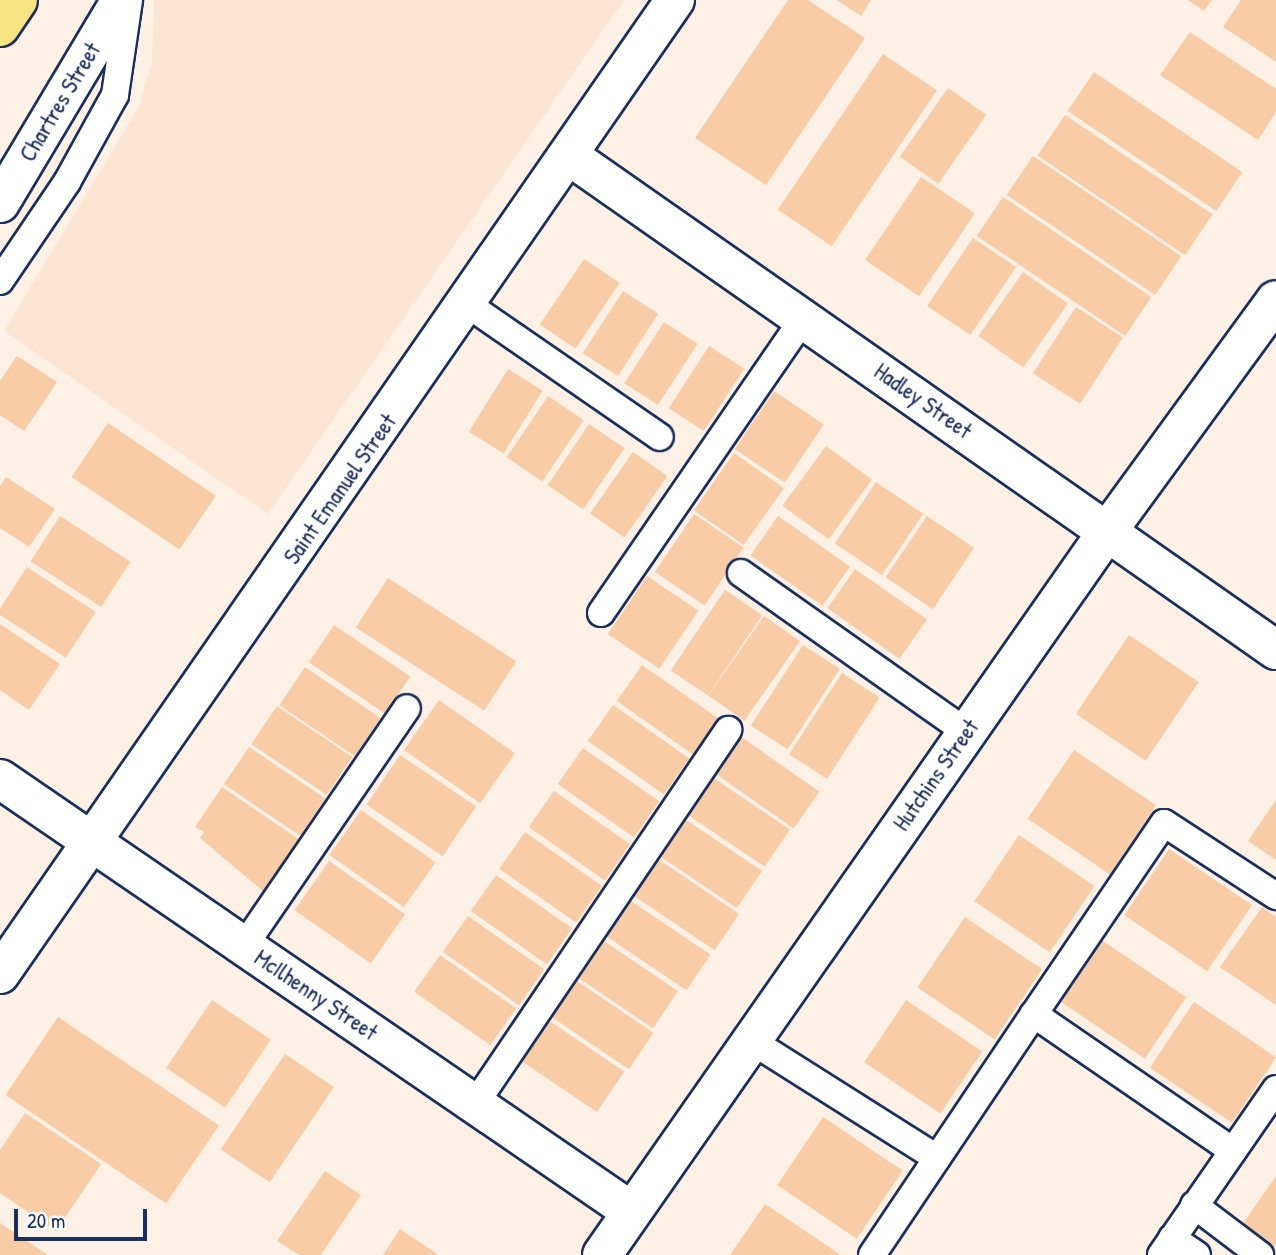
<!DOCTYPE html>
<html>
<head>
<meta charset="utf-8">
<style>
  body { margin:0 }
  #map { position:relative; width:1276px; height:1255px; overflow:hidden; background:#fdf0e5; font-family:"Patrick Hand",sans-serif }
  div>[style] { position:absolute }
  .built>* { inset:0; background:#fce5d3 }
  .building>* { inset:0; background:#f9cca8; transform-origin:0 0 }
  .roads { filter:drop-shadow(2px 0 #1b2f5e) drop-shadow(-2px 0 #1b2f5e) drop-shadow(0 2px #1b2f5e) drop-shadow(0 -2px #1b2f5e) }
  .service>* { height:26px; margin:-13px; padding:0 13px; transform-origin:13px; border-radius:13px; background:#fff }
  .minor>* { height:38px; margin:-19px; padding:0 19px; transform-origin:19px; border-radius:19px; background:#fff }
  .tertiary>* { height:38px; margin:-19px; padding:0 19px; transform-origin:19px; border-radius:19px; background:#fff }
  .motorway>* { height:38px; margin:-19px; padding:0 19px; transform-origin:19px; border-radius:19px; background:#f6e381 }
  span { translate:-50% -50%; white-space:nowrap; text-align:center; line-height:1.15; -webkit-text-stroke:5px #fff; paint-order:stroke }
  .street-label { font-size:23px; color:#1b2f5e }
  .scale { position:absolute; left:14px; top:1209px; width:133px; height:32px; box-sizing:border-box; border:4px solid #1b2f5e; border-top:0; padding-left:9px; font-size:21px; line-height:24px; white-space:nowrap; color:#1b2f5e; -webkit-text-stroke:5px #fff; paint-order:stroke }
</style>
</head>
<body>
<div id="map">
  <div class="built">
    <i style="clip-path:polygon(154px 0,624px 0,268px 514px,4px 331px,139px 106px,152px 62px)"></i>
  </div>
  <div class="building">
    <i style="clip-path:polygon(788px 0,808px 0,865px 38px,766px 185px,695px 138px)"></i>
    <i style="clip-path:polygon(837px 0,871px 0,861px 16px)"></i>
    <i style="clip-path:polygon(1188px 0,1212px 0,1204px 11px)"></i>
    <i style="clip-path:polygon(1241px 0,1276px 0,1276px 62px,1223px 27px)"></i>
    <i style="clip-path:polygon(1190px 32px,1276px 89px,1276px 112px,1258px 140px,1160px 75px)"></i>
    <i style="left:883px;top:54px;width:65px;height:188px;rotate:34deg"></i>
    <i style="left:1094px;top:72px;width:179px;height:47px;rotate:34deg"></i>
    <i style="left:948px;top:88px;width:47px;height:84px;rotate:35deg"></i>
    <i style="left:1065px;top:115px;width:178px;height:49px;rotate:34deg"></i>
    <i style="left:1033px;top:156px;width:179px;height:47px;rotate:34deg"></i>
    <i style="left:921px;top:177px;width:65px;height:100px;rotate:34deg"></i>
    <i style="left:1003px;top:197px;width:179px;height:47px;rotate:34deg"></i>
    <i style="left:973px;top:238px;width:52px;height:82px;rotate:34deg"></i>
    <i style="left:584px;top:259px;width:43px;height:79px;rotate:34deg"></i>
    <i style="left:1023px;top:272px;width:55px;height:78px;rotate:35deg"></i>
    <i style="left:623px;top:291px;width:42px;height:74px;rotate:33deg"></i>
    <i style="left:1076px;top:307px;width:56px;height:79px;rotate:33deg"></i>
    <i style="left:664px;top:322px;width:40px;height:73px;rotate:33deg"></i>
    <i style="left:709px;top:346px;width:42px;height:74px;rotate:33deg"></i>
    <i style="clip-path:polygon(17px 356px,57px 382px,24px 431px,0 415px,0 381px)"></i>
    <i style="left:508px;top:369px;width:41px;height:74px;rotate:32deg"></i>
    <i style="left:774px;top:391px;width:60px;height:70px;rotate:34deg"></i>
    <i style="left:548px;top:396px;width:43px;height:74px;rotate:34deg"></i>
    <i style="left:108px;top:423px;width:130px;height:65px;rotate:34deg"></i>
    <i style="left:589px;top:424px;width:43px;height:74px;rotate:34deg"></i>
    <i style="left:826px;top:446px;width:57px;height:74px;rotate:36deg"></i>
    <i style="left:633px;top:452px;width:42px;height:75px;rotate:35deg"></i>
    <i style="left:734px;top:453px;width:61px;height:70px;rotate:35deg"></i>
    <i style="clip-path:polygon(6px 477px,55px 509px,29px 547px,0 528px,0 486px)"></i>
    <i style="left:876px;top:482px;width:57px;height:74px;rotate:34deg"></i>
    <i style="left:694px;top:514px;width:60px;height:70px;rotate:34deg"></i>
    <i style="left:60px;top:516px;width:84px;height:54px;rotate:33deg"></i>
    <i style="left:778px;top:516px;width:88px;height:48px;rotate:35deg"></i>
    <i style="left:927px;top:516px;width:57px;height:74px;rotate:34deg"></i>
    <i style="left:27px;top:567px;width:82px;height:55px;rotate:33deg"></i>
    <i style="left:855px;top:569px;width:88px;height:48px;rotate:35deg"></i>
    <i style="left:647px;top:576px;width:62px;height:70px;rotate:34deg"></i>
    <i style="left:388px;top:578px;width:153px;height:59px;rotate:33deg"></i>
    <i style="left:725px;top:590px;width:45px;height:97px;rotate:34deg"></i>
    <i style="left:764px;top:616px;width:44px;height:97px;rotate:35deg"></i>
    <i style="clip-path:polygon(0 624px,60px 664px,29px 710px,0 690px)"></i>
    <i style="left:334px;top:625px;width:92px;height:45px;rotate:34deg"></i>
    <i style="left:1129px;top:635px;width:84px;height:95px;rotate:34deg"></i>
    <i style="left:803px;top:645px;width:44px;height:96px;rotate:33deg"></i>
    <i style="left:642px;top:665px;width:93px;height:44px;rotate:35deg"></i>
    <i style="left:305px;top:667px;width:91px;height:46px;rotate:34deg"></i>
    <i style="left:842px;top:673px;width:45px;height:97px;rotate:33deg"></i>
    <i style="left:439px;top:700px;width:93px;height:61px;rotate:35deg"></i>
    <i style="left:613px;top:705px;width:93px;height:44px;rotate:35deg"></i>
    <i style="left:277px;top:706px;width:91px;height:46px;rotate:34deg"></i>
    <i style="left:740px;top:736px;width:97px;height:45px;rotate:35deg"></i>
    <i style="left:249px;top:747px;width:92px;height:45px;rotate:34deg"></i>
    <i style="left:583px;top:748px;width:93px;height:44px;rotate:35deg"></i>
    <i style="left:1074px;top:750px;width:99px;height:83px;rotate:34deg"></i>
    <i style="left:400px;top:755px;width:92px;height:60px;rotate:34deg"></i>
    <i style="left:712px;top:777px;width:94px;height:45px;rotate:34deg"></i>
    <i style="clip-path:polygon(222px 787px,300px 840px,264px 892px,200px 838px,204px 832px,195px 827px)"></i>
    <i style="left:554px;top:791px;width:93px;height:44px;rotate:35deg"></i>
    <i style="clip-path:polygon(1276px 800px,1276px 860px,1248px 841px)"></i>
    <i style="left:361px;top:810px;width:91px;height:55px;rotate:35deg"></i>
    <i style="left:685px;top:819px;width:93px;height:45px;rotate:34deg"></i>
    <i style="left:525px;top:832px;width:94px;height:45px;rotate:35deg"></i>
    <i style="left:1019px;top:835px;width:91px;height:80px;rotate:34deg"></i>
    <i style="left:1169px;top:849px;width:100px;height:80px;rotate:34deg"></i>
    <i style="left:658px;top:859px;width:98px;height:44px;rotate:34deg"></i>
    <i style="left:329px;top:861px;width:93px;height:60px;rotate:35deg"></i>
    <i style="left:496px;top:875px;width:93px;height:44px;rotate:35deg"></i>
    <i style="left:631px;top:901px;width:96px;height:43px;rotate:34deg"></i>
    <i style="clip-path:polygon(1262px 907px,1276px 917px,1276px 1005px,1220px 967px)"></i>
    <i style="left:468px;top:916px;width:93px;height:44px;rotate:35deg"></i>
    <i style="left:965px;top:917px;width:93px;height:85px;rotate:34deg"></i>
    <i style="left:601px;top:939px;width:93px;height:45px;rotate:34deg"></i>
    <i style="left:1100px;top:939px;width:104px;height:74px;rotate:34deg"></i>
    <i style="left:440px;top:955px;width:93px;height:45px;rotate:35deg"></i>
    <i style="left:574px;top:979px;width:96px;height:44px;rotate:34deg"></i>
    <i style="left:212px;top:1000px;width:71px;height:82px;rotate:34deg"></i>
    <i style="left:906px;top:1000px;width:92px;height:75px;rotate:34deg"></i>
    <i style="left:1194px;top:1002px;width:99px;height:79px;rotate:34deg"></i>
    <i style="left:58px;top:1017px;width:194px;height:94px;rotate:34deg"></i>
    <i style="left:548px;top:1020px;width:92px;height:49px;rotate:34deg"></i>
    <i style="left:285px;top:1054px;width:59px;height:115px;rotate:34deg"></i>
    <i style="clip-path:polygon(25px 1113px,101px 1164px,56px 1231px,0 1193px,0 1150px)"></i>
    <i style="left:823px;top:1117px;width:96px;height:82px;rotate:34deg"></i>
    <i style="clip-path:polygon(325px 1171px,361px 1195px,321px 1255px,299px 1255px,277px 1241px)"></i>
    <i style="clip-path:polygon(1276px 1176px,1276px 1247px,1242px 1225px)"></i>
    <i style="clip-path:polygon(765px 1204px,841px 1255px,730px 1255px)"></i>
    <i style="clip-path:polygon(0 1223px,48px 1255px,0 1255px)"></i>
    <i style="clip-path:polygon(400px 1229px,439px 1255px,383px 1255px)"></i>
  </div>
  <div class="roads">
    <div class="service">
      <i style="left:0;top:281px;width:120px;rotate:-55.9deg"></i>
      <i style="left:67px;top:182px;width:99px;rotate:-61.1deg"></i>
      <i style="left:115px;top:95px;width:96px;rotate:-81.6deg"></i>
      <i style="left:467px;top:304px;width:234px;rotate:34.6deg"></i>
      <i style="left:741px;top:573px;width:276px;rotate:35.2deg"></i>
      <i style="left:601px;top:613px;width:358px;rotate:-55.5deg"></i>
      <i style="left:244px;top:946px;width:288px;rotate:-55.6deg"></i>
      <i style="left:750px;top:1040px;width:221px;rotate:32.3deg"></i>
      <i style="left:475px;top:1104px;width:452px;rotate:-55.9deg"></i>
      <i style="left:1233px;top:1151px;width:242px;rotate:-145.5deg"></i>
      <i style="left:1034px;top:1014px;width:231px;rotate:-55.8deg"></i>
      <i style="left:1164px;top:823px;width:134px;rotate:33.1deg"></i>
      <i style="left:1194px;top:1205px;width:83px;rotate:37.1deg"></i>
      <i style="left:1172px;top:1238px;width:30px;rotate:34deg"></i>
      <i style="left:872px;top:1255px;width:290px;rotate:-56.1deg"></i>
      <i style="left:1161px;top:1255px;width:202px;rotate:-55.3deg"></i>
    </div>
    <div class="minor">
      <i style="left:568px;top:155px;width:864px;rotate:34.96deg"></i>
      <i style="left:0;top:779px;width:765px;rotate:34.4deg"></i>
      <i style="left:0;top:974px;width:1185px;rotate:-55.28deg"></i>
      <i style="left:602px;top:1255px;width:886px;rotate:-55.07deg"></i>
      <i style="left:1109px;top:529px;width:283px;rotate:-53.9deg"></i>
    </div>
    <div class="tertiary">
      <i style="left:0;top:203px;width:236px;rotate:-59.2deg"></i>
    </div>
    <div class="motorway">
      <i style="left:0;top:27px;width:32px;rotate:-56deg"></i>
    </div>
  </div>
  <div class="street-label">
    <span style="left:60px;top:102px;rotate:-59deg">Chartres Street</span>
    <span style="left:923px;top:401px;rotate:35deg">Hadley Street</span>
    <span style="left:340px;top:489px;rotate:-55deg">Saint Emanuel Street</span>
    <span style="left:936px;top:775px;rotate:-55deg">Hutchins Street</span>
    <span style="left:316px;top:995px;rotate:34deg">McIlhenny Street</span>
  </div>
  <div class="scale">20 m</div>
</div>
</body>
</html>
